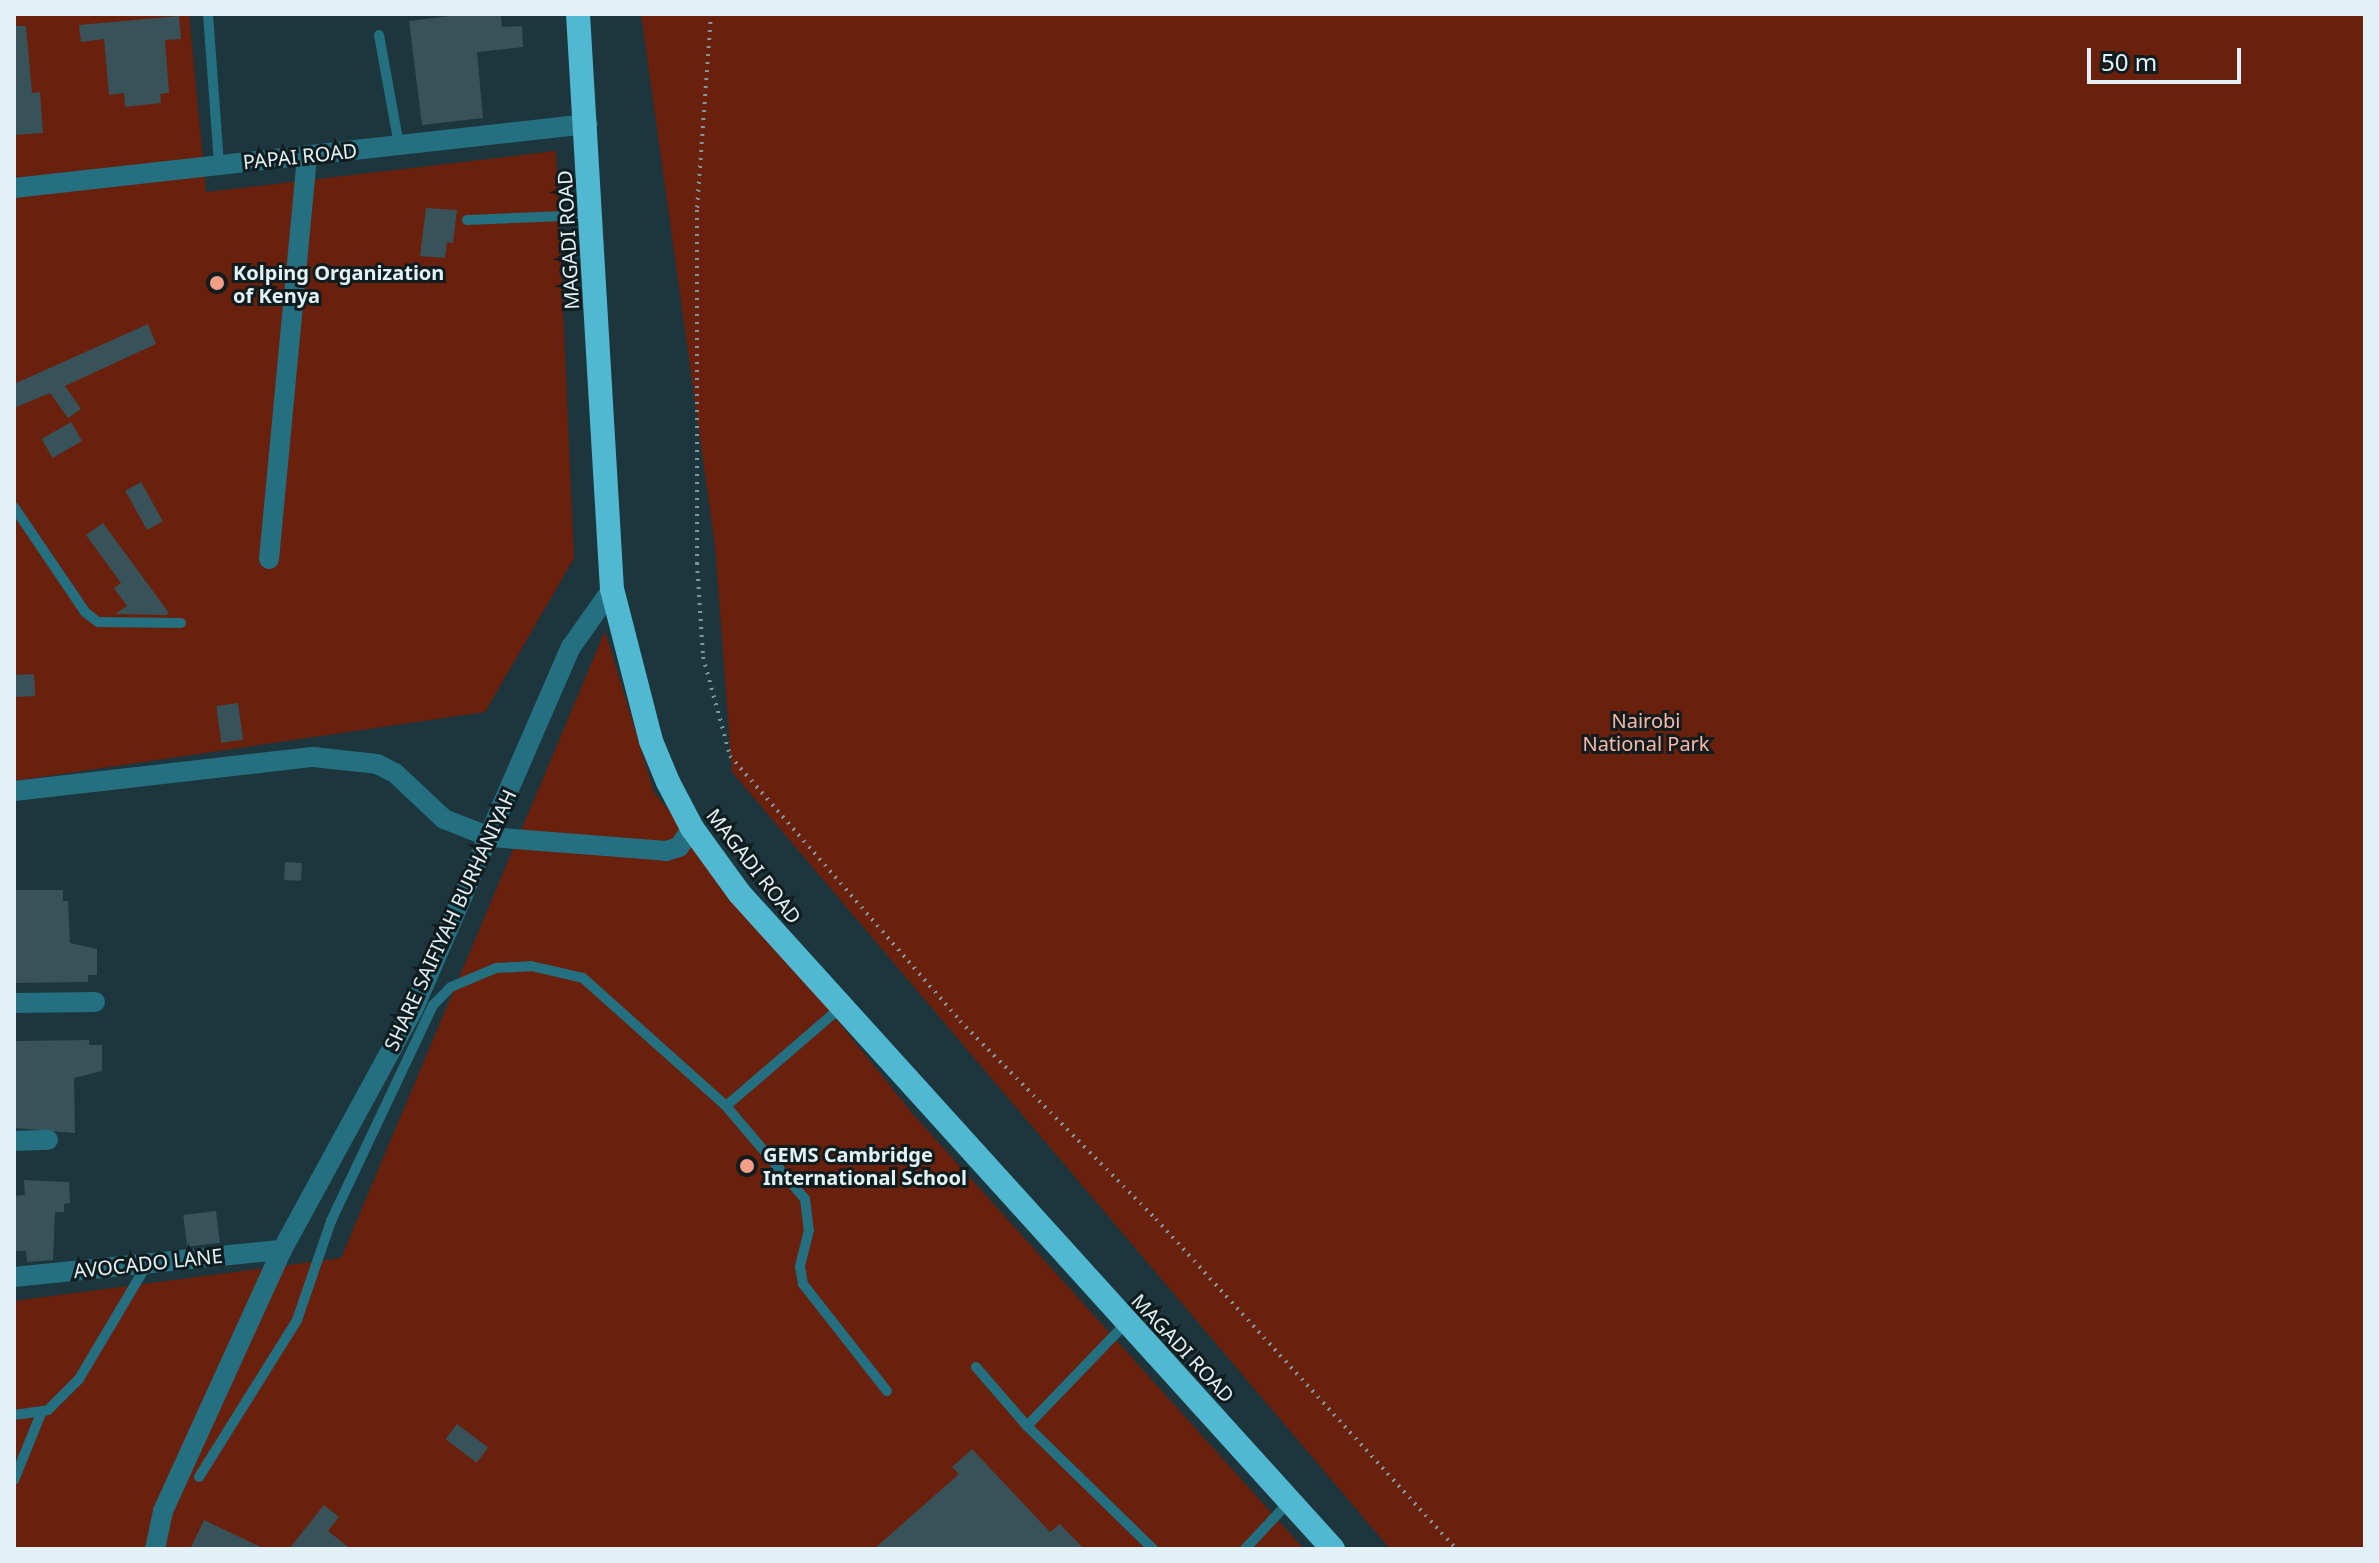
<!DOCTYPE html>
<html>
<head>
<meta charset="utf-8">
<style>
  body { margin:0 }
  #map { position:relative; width:2379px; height:1563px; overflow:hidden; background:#1d363d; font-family:"Noto Sans",sans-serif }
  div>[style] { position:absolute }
  .green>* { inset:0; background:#69200c }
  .building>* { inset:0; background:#385259; transform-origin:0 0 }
  .path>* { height:4px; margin-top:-2px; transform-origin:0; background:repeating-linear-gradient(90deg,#81959a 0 2px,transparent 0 8px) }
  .lane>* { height:10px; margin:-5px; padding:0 5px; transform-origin:5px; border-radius:5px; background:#246f80 }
  .street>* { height:20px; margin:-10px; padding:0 10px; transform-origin:10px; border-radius:10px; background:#246f80 }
  .highway>* { height:24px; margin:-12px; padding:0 12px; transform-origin:12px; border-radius:12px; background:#50b9d1 }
  .dots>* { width:22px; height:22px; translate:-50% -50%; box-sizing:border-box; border:4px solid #111c1f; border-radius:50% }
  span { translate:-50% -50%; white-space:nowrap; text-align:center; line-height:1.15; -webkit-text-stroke:6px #111c1f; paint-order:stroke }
  .street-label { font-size:20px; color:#e2f1f5 }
  .poi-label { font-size:20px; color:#e2f1f5; font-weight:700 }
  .left { translate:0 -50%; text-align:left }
  .park-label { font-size:20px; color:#fcb8a6 }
  .frame { position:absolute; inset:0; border:16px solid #e2f1f5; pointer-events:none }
  .scale { position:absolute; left:2087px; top:48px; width:154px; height:36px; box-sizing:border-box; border:4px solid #e2f1f5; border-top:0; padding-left:10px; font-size:24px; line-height:28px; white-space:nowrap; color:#e2f1f5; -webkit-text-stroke:6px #111c1f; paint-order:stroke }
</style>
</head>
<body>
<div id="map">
  <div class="green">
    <i style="clip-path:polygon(14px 14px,189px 14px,206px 192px,556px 151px,574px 558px,485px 712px,14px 781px)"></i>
    <i style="clip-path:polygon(641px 14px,2365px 14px,2365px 1549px,1390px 1549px,732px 772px,715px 546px)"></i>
    <i style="clip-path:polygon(605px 631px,654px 792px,912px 1113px,1304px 1549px,14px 1549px,14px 1301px,341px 1258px)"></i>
  </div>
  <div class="building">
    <i style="clip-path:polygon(467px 14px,501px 16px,502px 27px,522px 26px,523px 47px,477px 52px,483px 118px,422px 125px,409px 21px)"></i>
    <i style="clip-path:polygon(179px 16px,181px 39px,165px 40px,169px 93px,160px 94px,161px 103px,125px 107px,124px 93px,109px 95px,104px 39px,81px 42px,79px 25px)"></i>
    <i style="clip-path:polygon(14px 26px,26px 26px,32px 93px,40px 92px,43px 133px,14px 135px)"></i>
    <i style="clip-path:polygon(426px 208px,457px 210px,453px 243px,447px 242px,445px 258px,420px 256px)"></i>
    <i style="clip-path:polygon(148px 324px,156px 344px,65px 386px,81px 409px,68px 418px,50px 393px,14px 408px,14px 384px)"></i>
    <i style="left:71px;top:422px;width:22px;height:34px;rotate:60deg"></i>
    <i style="left:141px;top:482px;width:45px;height:18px;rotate:61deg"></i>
    <i style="clip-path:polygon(103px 523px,169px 613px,166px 615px,115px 614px,127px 606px,114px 588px,121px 583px,86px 535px)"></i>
    <i style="left:34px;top:674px;width:22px;height:20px;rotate:87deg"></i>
    <i style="left:238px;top:703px;width:37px;height:22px;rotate:82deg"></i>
    <i style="left:285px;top:862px;width:17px;height:18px;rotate:3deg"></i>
    <i style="clip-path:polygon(14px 890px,63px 890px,63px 901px,68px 901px,70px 943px,97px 949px,97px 975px,88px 975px,88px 982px,14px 983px)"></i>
    <i style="clip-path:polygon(89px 1040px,89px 1045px,102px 1045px,102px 1071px,74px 1078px,75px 1133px,14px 1128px,14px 1041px)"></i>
    <i style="clip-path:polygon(24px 1180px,69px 1182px,70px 1203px,64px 1204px,64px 1212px,55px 1212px,53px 1260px,27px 1262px,26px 1251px,14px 1251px,14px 1196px,25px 1195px)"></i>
    <i style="left:216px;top:1211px;width:32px;height:33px;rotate:83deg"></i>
    <i style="left:457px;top:1424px;width:39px;height:19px;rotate:37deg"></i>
    <i style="clip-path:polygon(972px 1449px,1050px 1532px,1060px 1524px,1084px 1549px,874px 1549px,959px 1474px,952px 1467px)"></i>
    <i style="clip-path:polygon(324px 1505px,339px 1517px,328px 1531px,351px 1549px,289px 1549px)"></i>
    <i style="clip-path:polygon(204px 1520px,265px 1549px,190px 1549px)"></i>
  </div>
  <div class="path">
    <i style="left:711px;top:14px;width:196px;rotate:94.1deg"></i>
    <i style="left:697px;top:210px;width:353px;rotate:90deg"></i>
    <i style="left:697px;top:563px;width:94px;rotate:86.3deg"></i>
    <i style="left:703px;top:657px;width:103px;rotate:74.7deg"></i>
    <i style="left:730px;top:756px;width:351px;rotate:49deg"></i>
    <i style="left:960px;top:1021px;width:279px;rotate:45.3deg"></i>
    <i style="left:1156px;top:1219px;width:446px;rotate:47.7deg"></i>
  </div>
  <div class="lane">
    <i style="left:208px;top:14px;width:151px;rotate:85.8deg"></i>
    <i style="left:379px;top:35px;width:112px;rotate:79.7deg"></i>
    <i style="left:467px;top:220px;width:122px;rotate:-2.3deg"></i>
    <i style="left:14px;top:507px;width:127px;rotate:55.9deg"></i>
    <i style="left:85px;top:612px;width:16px;rotate:38deg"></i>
    <i style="left:98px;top:622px;width:83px;rotate:0.7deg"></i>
    <i style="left:840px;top:1008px;width:150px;rotate:139.3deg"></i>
    <i style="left:726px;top:1106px;width:122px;rotate:49.7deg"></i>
    <i style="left:805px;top:1199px;width:31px;rotate:83deg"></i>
    <i style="left:809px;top:1230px;width:38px;rotate:104deg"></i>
    <i style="left:800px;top:1267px;width:17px;rotate:80deg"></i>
    <i style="left:803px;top:1284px;width:136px;rotate:51.9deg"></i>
    <i style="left:976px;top:1367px;width:78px;rotate:49.2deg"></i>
    <i style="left:1027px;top:1426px;width:176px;rotate:44.3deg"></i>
    <i style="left:14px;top:1415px;width:34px;rotate:-8deg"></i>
    <i style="left:48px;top:1410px;width:44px;rotate:-45deg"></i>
    <i style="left:79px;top:1379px;width:135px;rotate:-59.3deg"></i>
    <i style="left:1027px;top:1426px;width:144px;rotate:-46.1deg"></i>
    <i style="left:199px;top:1477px;width:185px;rotate:-58deg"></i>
    <i style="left:297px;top:1320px;width:105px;rotate:-71deg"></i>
    <i style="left:331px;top:1221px;width:239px;rotate:-64.7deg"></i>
    <i style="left:433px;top:1005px;width:25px;rotate:-45deg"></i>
    <i style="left:451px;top:987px;width:49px;rotate:-22.9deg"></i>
    <i style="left:496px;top:968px;width:35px;rotate:-3deg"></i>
    <i style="left:531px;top:966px;width:53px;rotate:13deg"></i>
    <i style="left:583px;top:978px;width:192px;rotate:41.8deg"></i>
    <i style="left:14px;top:1480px;width:74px;rotate:-67.9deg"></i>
    <i style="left:1245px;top:1549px;width:64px;rotate:-46.9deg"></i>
  </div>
  <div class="street">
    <i style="left:14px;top:188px;width:577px;rotate:-6.37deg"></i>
    <i style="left:269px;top:559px;width:406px;rotate:-84.6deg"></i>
    <i style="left:14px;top:791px;width:301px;rotate:-6.5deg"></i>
    <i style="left:313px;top:757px;width:64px;rotate:6.2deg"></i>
    <i style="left:377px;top:764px;width:20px;rotate:27deg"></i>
    <i style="left:395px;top:773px;width:67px;rotate:43.2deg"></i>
    <i style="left:444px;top:819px;width:49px;rotate:21.4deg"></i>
    <i style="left:490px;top:837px;width:177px;rotate:4.5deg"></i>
    <i style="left:666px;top:851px;width:14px;rotate:-17deg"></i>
    <i style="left:679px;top:847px;width:23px;rotate:-56deg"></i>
    <i style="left:14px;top:1003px;width:81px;rotate:-0.7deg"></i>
    <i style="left:14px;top:1141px;width:34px;rotate:-2deg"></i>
    <i style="left:14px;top:1277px;width:269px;rotate:-5.8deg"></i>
    <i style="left:155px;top:1549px;width:39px;rotate:-78deg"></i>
    <i style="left:163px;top:1511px;width:287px;rotate:-65.5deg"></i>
    <i style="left:282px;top:1250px;width:273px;rotate:-61.4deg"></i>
    <i style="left:413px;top:1010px;width:396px;rotate:-66.5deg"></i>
    <i style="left:571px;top:647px;width:71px;rotate:-54.7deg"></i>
  </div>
  <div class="highway">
    <i style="left:578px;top:14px;width:576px;rotate:86.62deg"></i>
    <i style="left:612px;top:589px;width:157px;rotate:75.6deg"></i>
    <i style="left:651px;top:741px;width:44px;rotate:67.5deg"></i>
    <i style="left:668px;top:782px;width:52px;rotate:62.4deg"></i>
    <i style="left:692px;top:828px;width:80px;rotate:54.1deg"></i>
    <i style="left:739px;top:893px;width:885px;rotate:47.84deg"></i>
  </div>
  <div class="dots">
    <i style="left:217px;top:283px;background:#f49e87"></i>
    <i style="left:747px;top:1166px;background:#f49e87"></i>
  </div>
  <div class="street-label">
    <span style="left:300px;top:156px;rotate:-6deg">PAPAI ROAD</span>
    <span style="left:568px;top:240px;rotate:-93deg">MAGADI ROAD</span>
    <span style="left:754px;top:866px;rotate:52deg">MAGADI ROAD</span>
    <span style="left:450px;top:920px;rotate:-65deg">SHARE SAIFIYAH BURHANIYAH</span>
    <span style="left:148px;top:1263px;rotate:-6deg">AVOCADO LANE</span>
    <span style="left:1183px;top:1348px;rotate:47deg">MAGADI ROAD</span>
  </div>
  <div class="poi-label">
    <span class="left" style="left:233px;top:284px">Kolping Organization<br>of Kenya</span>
    <span class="left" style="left:763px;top:1166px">GEMS Cambridge<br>International School</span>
  </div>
  <div class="park-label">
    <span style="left:1646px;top:732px">Nairobi<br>National Park</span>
  </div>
  <div class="frame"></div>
  <div class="scale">50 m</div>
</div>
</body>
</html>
